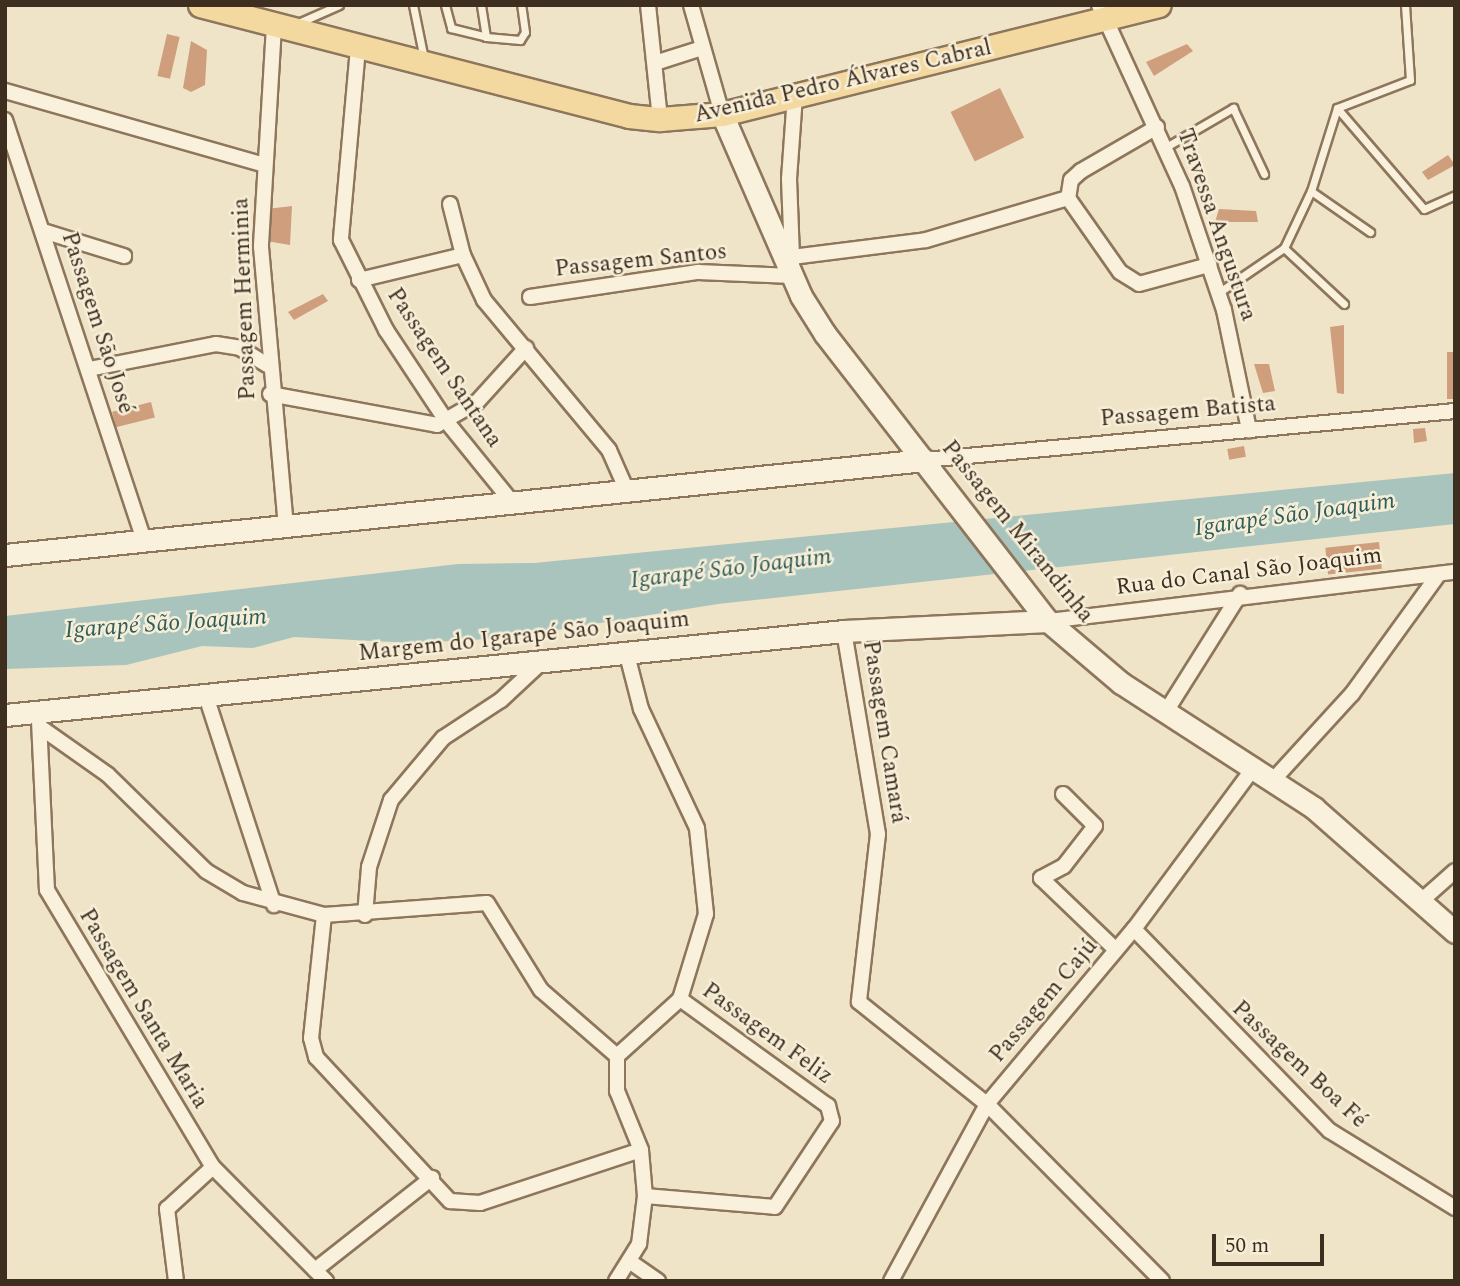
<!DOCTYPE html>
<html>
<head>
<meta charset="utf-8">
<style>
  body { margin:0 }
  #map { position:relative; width:1460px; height:1286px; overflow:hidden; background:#f0e4c8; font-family:Spectral,serif }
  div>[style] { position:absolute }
  .water>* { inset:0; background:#a9c4bc }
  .building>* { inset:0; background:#cf9f7d; transform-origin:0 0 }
  .roads { filter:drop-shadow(2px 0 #8d765c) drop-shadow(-2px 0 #8d765c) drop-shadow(0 2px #8d765c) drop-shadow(0 -2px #8d765c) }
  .lane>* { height:7px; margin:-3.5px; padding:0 3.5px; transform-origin:3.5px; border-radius:3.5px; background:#faf1dc }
  .street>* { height:14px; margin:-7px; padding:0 7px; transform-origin:7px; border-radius:7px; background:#faf1dc }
  .secondary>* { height:21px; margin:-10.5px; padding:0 10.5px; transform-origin:10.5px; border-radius:10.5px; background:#faf1dc }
  .primary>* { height:23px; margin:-11.5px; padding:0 11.5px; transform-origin:11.5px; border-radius:11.5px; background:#f3d9a0 }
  span { translate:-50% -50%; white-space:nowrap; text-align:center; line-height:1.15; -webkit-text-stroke:5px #f7eed8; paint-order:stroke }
  .street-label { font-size:23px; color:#3d2e20 }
  .water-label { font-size:24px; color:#2f5d5a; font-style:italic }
  .frame { position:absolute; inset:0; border:7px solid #3d2e20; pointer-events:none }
  .scale { position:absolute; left:1212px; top:1234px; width:112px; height:32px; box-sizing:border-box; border:4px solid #3d2e20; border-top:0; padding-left:9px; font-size:21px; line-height:24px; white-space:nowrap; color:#3d2e20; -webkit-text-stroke:5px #f7eed8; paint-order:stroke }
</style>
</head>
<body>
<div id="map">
  <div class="water">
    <i style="clip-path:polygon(1455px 473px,1455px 524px,718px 604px,507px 638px,413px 643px,294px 637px,253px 648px,202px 646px,126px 665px,5px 669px,5px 616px,458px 564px,534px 563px)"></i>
  </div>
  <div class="building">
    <i style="left:167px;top:34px;width:13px;height:43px;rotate:13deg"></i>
    <i style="clip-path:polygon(191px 41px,207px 50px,205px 85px,191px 92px,183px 88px)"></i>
    <i style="clip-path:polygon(1187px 44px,1193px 51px,1154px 76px,1146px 62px)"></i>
    <i style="left:1000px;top:88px;width:55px;height:55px;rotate:64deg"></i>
    <i style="clip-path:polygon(1448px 155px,1455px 165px,1428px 180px,1422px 172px)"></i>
    <i style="clip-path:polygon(292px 206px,290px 245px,266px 241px,267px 209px)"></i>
    <i style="clip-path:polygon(1219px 209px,1256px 211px,1258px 222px,1215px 222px)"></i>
    <i style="clip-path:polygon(323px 294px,328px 301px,294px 320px,288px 312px)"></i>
    <i style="clip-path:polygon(1344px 325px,1344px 394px,1337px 393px,1330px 327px)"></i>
    <i style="left:1447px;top:352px;width:8px;height:47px"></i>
    <i style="clip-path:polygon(1254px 364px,1269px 364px,1275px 391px,1263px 393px)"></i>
    <i style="left:151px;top:402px;width:16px;height:40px;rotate:76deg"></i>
    <i style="clip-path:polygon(1425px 428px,1427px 441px,1414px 443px,1413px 429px)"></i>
    <i style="left:1244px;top:446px;width:11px;height:17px;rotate:80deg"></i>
    <i style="left:1379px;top:542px;width:27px;height:54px;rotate:84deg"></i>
  </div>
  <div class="roads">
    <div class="lane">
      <i style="left:413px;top:5px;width:55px;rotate:78.5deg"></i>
      <i style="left:445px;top:5px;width:24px;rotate:75deg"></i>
      <i style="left:451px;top:28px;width:36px;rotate:14deg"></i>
      <i style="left:486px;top:37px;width:32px;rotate:-99deg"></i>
      <i style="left:296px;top:24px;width:47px;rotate:-23.8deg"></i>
      <i style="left:486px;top:37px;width:34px;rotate:5deg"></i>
      <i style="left:520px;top:40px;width:9px;rotate:-58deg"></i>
      <i style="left:525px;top:32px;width:27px;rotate:-98deg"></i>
      <i style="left:1337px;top:108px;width:133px;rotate:49.3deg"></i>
      <i style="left:1424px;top:209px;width:34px;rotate:-24deg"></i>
      <i style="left:1166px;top:147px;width:78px;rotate:-30.2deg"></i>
      <i style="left:1233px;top:108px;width:73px;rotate:64.8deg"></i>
      <i style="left:1311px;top:191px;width:72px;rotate:34.8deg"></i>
      <i style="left:1284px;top:248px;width:82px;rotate:43deg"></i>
      <i style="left:1218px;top:293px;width:80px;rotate:-34.3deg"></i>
      <i style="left:1284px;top:248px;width:63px;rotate:-64.7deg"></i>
      <i style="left:1311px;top:191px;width:87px;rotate:-72.6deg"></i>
      <i style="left:1337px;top:108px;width:78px;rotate:-21deg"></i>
      <i style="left:1410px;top:80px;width:75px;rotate:-93.8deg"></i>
    </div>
    <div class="street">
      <i style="left:648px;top:5px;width:115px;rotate:84deg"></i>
      <i style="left:691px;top:5px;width:113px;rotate:74.1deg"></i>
      <i style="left:1099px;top:5px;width:199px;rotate:65.4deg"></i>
      <i style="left:1182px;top:186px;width:131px;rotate:71.3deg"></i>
      <i style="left:1224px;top:310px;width:123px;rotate:78.2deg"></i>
      <i style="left:274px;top:26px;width:221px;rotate:93.4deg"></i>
      <i style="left:261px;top:247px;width:282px;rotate:84.9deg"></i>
      <i style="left:358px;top:48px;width:193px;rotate:95.1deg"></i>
      <i style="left:341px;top:240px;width:101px;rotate:63.4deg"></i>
      <i style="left:386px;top:330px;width:110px;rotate:56.5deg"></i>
      <i style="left:447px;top:422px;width:102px;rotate:51deg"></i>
      <i style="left:655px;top:63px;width:49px;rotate:-17.7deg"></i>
      <i style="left:5px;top:91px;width:270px;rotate:15.9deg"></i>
      <i style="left:5px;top:120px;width:443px;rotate:71.7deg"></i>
      <i style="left:1157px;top:127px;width:88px;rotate:149.9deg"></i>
      <i style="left:1081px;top:171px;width:13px;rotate:138deg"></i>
      <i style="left:1071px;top:180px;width:18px;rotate:99deg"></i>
      <i style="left:1068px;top:198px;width:90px;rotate:54.9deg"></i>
      <i style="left:1120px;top:272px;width:22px;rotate:32deg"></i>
      <i style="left:1139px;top:284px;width:73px;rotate:-15.2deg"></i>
      <i style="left:450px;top:204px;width:53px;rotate:75.7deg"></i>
      <i style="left:463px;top:255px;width:50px;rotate:65deg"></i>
      <i style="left:484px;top:300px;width:195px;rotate:50.2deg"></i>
      <i style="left:609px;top:450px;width:47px;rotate:66.2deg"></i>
      <i style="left:43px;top:231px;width:85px;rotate:17.2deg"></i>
      <i style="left:792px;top:257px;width:78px;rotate:-92.2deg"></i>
      <i style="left:789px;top:179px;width:83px;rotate:-85.9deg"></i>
      <i style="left:359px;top:280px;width:107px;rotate:-13.5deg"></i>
      <i style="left:530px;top:297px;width:170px;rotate:-8.5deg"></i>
      <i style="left:698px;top:272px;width:94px;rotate:2.4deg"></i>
      <i style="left:792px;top:276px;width:19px;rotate:-90deg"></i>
      <i style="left:792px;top:257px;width:135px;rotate:-7.2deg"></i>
      <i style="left:926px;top:240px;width:148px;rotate:-16.5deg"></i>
      <i style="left:89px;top:369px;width:129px;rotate:-11.1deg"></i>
      <i style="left:216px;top:344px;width:24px;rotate:9deg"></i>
      <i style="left:240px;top:348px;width:32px;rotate:32deg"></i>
      <i style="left:270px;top:394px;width:170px;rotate:10.5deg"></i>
      <i style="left:437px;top:425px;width:46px;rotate:-29.9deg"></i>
      <i style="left:477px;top:402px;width:73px;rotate:-47.8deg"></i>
      <i style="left:924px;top:460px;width:533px;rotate:-5.27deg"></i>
      <i style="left:1048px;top:621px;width:410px;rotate:-6.9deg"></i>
      <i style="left:844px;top:631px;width:206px;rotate:80.5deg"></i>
      <i style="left:878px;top:834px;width:169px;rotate:96.5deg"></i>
      <i style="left:859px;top:1002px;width:164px;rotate:38.6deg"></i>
      <i style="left:987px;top:1104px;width:249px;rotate:45.3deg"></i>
      <i style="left:206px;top:696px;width:220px;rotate:72deg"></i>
      <i style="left:1165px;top:713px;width:141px;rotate:-57.8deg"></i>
      <i style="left:39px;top:721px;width:169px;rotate:87.3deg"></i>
      <i style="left:47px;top:890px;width:323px;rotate:59.1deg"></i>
      <i style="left:213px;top:1167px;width:161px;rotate:45.3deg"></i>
      <i style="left:40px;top:727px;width:83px;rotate:35.2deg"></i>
      <i style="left:108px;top:775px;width:137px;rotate:44.4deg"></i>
      <i style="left:206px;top:871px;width:43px;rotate:30.7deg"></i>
      <i style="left:243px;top:893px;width:84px;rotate:15.2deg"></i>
      <i style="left:324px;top:915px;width:163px;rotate:-4.2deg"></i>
      <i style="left:487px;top:903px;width:102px;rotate:58.2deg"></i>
      <i style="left:541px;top:990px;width:101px;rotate:41deg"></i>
      <i style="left:1274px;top:779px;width:115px;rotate:-47.5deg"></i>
      <i style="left:1352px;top:694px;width:148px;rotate:-54.1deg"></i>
      <i style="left:1063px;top:794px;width:45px;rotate:45deg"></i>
      <i style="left:1095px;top:826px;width:51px;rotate:127.8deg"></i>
      <i style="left:1064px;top:866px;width:26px;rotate:152deg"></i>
      <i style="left:1041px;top:878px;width:104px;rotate:43.8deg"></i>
      <i style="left:1421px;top:901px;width:45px;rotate:-41.4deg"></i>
      <i style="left:324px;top:915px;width:124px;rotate:96deg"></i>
      <i style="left:311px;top:1038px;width:20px;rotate:75deg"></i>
      <i style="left:316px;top:1057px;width:197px;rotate:47.1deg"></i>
      <i style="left:450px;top:1201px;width:30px;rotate:4deg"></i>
      <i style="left:480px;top:1203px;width:169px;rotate:-18.2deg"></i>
      <i style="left:365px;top:915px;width:48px;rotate:-85.2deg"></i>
      <i style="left:369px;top:867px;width:71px;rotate:-71.8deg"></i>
      <i style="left:391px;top:800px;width:81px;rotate:-50deg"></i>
      <i style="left:443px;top:738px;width:69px;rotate:-33.2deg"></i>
      <i style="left:501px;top:700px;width:57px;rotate:-42.9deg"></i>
      <i style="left:1134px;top:929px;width:281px;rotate:45.9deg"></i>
      <i style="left:1330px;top:1131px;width:147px;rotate:31.6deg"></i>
      <i style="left:645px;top:1196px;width:130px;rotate:4.8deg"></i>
      <i style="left:775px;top:1207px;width:103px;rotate:-56.5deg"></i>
      <i style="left:832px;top:1121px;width:16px;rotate:-105deg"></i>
      <i style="left:828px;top:1106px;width:183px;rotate:-144.1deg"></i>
      <i style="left:632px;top:1263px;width:32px;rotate:35deg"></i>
      <i style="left:315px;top:1270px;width:149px;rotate:-38.2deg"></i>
      <i style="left:176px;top:1281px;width:73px;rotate:-97.1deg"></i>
      <i style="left:167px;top:1209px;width:62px;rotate:-42.4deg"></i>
      <i style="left:616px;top:1281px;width:44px;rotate:-58.1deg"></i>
      <i style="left:639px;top:1244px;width:48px;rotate:-82.9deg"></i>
      <i style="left:645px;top:1196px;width:46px;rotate:-95deg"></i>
      <i style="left:641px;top:1150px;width:64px;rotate:-112.1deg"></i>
      <i style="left:617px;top:1091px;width:35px;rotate:-90deg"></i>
      <i style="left:617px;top:1056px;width:85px;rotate:-42.1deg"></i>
      <i style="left:680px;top:999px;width:89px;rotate:-73deg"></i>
      <i style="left:706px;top:914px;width:86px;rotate:-96deg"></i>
      <i style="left:697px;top:828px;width:132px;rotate:-115.2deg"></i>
      <i style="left:641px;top:709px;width:56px;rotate:-104.5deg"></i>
      <i style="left:891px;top:1281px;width:201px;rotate:-61.5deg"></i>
      <i style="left:987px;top:1104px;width:229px;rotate:-50deg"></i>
      <i style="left:1134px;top:929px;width:203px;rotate:-53.4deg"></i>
    </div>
    <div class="secondary">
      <i style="left:722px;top:114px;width:198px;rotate:66.5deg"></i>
      <i style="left:801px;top:296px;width:45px;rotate:57.7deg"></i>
      <i style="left:825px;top:334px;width:363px;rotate:52.2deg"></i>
      <i style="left:1048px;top:621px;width:96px;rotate:40.3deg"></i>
      <i style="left:1121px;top:683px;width:230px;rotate:32.9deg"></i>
      <i style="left:1314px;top:808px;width:188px;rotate:41.3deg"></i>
      <i style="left:5px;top:555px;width:924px;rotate:-5.9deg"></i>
      <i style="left:5px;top:715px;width:843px;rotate:-5.72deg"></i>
      <i style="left:844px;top:631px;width:204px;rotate:-2.8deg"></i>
    </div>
    <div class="primary">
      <i style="left:200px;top:5px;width:443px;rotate:14.5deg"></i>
      <i style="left:629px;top:116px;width:31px;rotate:6deg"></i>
      <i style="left:660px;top:119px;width:62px;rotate:-4.6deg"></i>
      <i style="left:722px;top:114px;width:450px;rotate:-14deg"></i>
    </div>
  </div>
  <div class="street-label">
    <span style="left:843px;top:82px;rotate:-13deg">Avenida Pedro Álvares Cabral</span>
    <span style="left:1216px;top:225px;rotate:71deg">Travessa Angustura</span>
    <span style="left:641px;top:261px;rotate:-6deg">Passagem Santos</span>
    <span style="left:245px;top:299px;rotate:-92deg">Passagem Herminia</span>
    <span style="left:97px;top:323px;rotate:72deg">Passagem São José</span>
    <span style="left:444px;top:368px;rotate:56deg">Passagem Santana</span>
    <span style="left:1188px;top:412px;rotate:-5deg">Passagem Batista</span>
    <span style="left:1017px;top:532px;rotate:51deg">Passagem Mirandinha</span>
    <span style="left:1249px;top:572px;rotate:-7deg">Rua do Canal São Joaquim</span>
    <span style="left:524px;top:637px;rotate:-6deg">Margem do Igarapé São Joaquim</span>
    <span style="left:884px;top:732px;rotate:81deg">Passagem Camará</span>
    <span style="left:1044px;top:1001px;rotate:-50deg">Passagem Cajú</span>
    <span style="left:143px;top:1009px;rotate:59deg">Passagem Santa Maria</span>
    <span style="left:767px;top:1034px;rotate:36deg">Passagem Feliz</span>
    <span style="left:1299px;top:1065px;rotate:43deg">Passagem Boa Fé</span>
  </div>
  <div class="water-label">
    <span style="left:1295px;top:515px;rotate:-8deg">Igarapé São Joaquim</span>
    <span style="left:731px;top:569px;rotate:-7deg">Igarapé São Joaquim</span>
    <span style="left:166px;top:624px;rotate:-4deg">Igarapé São Joaquim</span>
  </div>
  <div class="frame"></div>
  <div class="scale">50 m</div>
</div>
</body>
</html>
